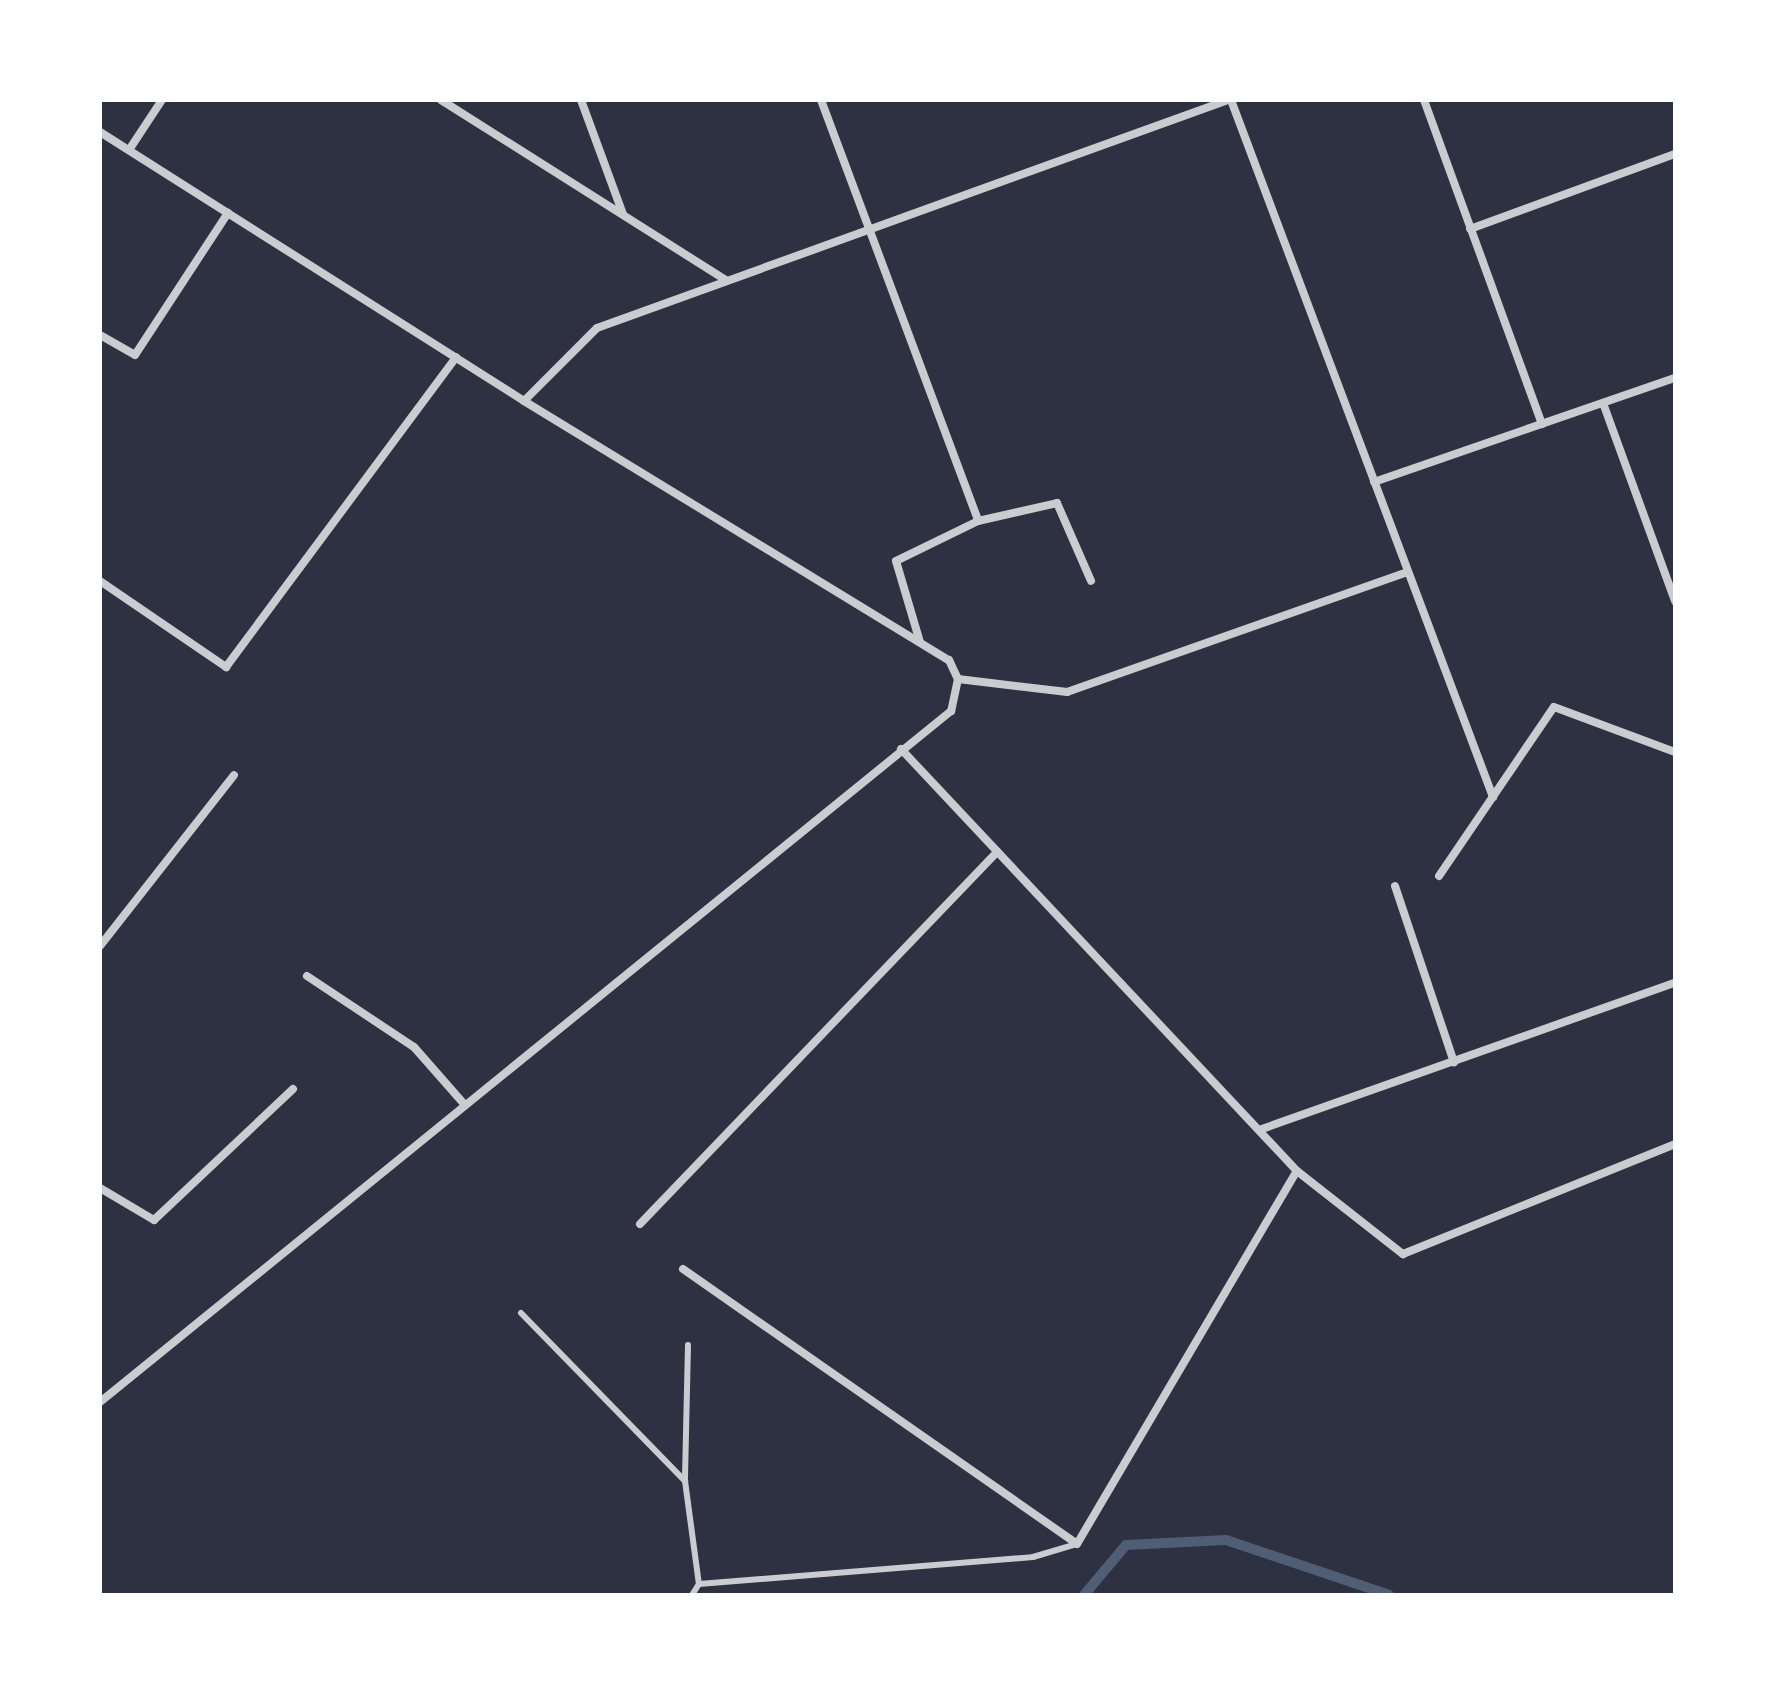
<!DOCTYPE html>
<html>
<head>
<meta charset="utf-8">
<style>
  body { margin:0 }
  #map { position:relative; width:1775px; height:1695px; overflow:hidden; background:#2d3142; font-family:Cabin,sans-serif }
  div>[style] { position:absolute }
  .stream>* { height:10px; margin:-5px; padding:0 5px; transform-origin:5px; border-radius:5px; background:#4f5d75 }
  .service>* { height:6px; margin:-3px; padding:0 3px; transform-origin:3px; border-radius:3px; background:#caccd0 }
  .minor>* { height:8px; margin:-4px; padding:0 4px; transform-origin:4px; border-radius:4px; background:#caccd0 }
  span { translate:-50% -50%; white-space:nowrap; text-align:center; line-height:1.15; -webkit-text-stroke:8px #fff; paint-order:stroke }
  .frame { position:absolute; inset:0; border:102px solid #fff; pointer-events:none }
</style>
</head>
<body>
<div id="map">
  <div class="stream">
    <i style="left:1084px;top:1595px;width:65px;rotate:-50deg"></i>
    <i style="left:1126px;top:1545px;width:100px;rotate:-2.9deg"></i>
    <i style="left:1226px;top:1540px;width:172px;rotate:18.6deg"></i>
  </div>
  <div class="service">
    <i style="left:521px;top:1313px;width:235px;rotate:45.7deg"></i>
    <i style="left:688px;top:1345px;width:136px;rotate:91.3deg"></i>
    <i style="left:685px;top:1481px;width:104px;rotate:82.3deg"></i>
    <i style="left:692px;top:1595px;width:13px;rotate:-58deg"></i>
    <i style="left:699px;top:1584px;width:335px;rotate:-4.6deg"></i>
    <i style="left:1033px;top:1557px;width:46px;rotate:-16.5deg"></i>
  </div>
  <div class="minor">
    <i style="left:441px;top:100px;width:338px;rotate:32.3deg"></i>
    <i style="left:581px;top:100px;width:121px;rotate:69.8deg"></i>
    <i style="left:821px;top:100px;width:449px;rotate:69.5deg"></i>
    <i style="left:978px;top:521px;width:91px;rotate:154deg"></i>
    <i style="left:896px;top:561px;width:84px;rotate:73.5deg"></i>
    <i style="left:1231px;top:100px;width:745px;rotate:69.4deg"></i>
    <i style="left:1424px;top:100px;width:345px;rotate:70deg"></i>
    <i style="left:100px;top:132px;width:502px;rotate:32.39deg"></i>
    <i style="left:524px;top:401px;width:498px;rotate:31.4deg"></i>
    <i style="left:949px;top:660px;width:21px;rotate:65deg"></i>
    <i style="left:958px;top:679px;width:33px;rotate:102deg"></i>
    <i style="left:951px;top:711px;width:1096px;rotate:140.92deg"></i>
    <i style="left:129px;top:150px;width:60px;rotate:-56.6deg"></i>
    <i style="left:1470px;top:229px;width:218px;rotate:-20.1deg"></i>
    <i style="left:100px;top:335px;width:40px;rotate:29.7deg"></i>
    <i style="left:135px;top:355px;width:170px;rotate:-56.8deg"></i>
    <i style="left:524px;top:401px;width:103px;rotate:-45deg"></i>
    <i style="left:597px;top:328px;width:671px;rotate:-19.87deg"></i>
    <i style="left:1603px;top:403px;width:211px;rotate:70deg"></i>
    <i style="left:1374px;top:482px;width:318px;rotate:-19.1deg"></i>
    <i style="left:978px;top:521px;width:81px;rotate:-12.8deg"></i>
    <i style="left:1057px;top:503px;width:85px;rotate:66.4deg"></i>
    <i style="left:100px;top:581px;width:153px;rotate:34.3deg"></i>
    <i style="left:226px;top:667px;width:386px;rotate:-53.4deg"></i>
    <i style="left:958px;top:679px;width:110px;rotate:6.8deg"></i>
    <i style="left:1067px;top:692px;width:361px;rotate:-19.4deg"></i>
    <i style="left:901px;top:749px;width:579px;rotate:46.82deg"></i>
    <i style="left:1297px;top:1171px;width:135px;rotate:38.1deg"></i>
    <i style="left:1403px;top:1254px;width:293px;rotate:-22deg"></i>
    <i style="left:1439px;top:876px;width:204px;rotate:-55.8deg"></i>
    <i style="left:1554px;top:707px;width:129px;rotate:20.4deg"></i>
    <i style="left:1395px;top:886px;width:186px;rotate:71.5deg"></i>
    <i style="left:100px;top:946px;width:217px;rotate:-51.9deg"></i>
    <i style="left:307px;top:976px;width:128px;rotate:33.6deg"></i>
    <i style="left:414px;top:1047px;width:77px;rotate:48.7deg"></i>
    <i style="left:1259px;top:1130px;width:441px;rotate:-19.5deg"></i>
    <i style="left:100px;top:1188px;width:63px;rotate:30.7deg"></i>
    <i style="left:154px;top:1220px;width:191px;rotate:-43.3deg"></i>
    <i style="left:640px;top:1224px;width:516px;rotate:-46.18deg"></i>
    <i style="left:683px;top:1269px;width:480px;rotate:34.9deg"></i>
    <i style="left:1077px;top:1544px;width:433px;rotate:-59.5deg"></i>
  </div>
  <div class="frame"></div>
</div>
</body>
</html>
